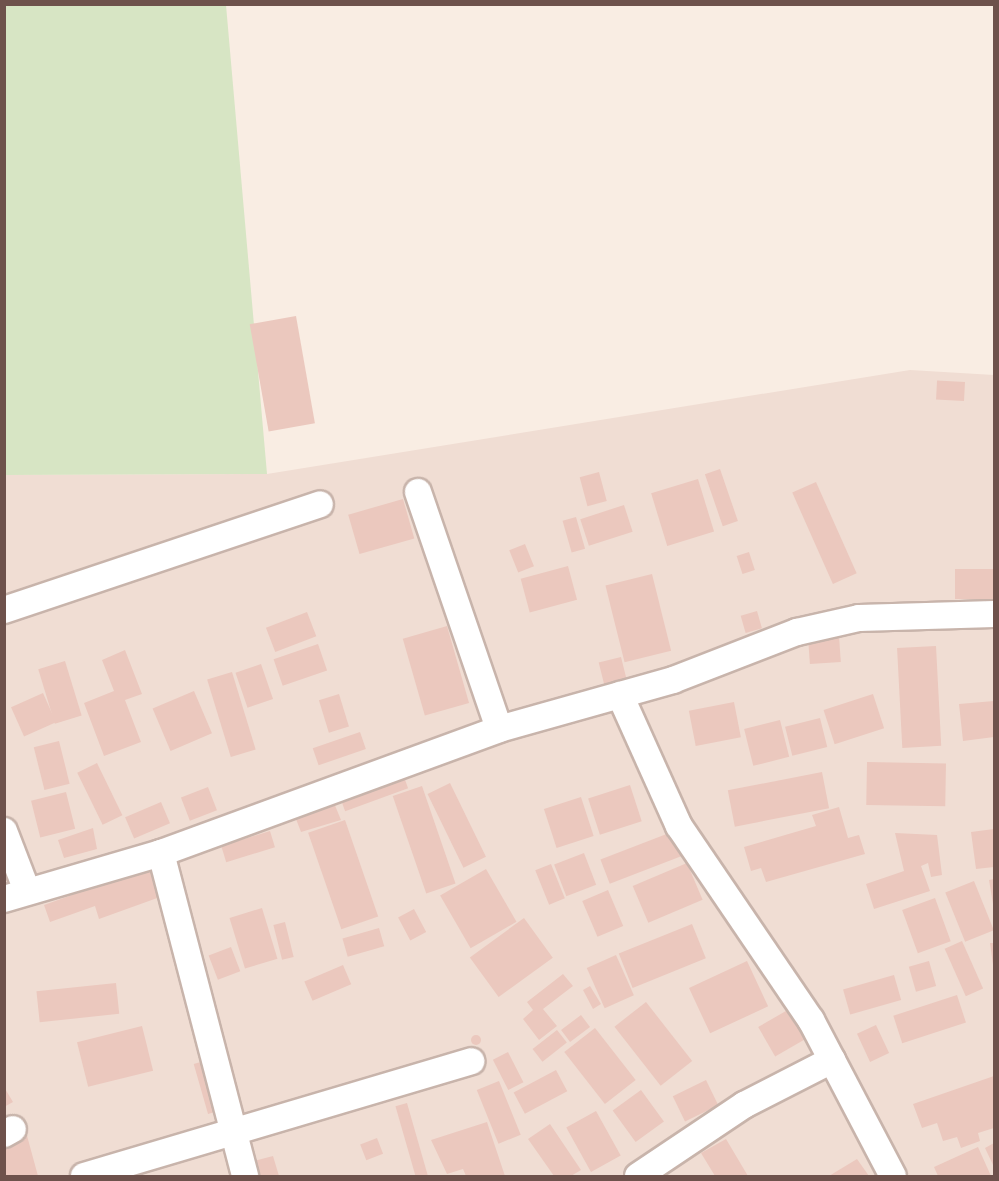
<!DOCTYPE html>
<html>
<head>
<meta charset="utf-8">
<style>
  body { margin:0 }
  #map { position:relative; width:999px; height:1181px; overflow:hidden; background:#f9ede3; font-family:"Exo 2",sans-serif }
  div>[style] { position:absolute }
  .residential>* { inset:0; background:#f0ddd3 }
  .green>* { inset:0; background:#d7e5c4 }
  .building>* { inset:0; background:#ebc8be; transform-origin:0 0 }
  .round { border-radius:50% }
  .roads { filter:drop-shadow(2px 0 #c8b4ab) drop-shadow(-2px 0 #c8b4ab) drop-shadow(0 2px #c8b4ab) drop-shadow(0 -2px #c8b4ab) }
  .minor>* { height:26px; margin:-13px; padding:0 13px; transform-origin:13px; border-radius:13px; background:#fff }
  span { translate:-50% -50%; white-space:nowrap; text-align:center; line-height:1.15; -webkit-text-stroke:4.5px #fdf1e9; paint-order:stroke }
  .frame { position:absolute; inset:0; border:6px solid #6e524c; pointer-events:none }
</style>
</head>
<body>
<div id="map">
  <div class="residential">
    <i style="clip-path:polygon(910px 370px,994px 375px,994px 1176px,5px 1176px,4px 475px,267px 474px)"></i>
  </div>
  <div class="green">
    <i style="clip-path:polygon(4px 5px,226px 5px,267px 474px,5px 475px)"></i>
  </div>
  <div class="building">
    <i style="left:296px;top:316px;width:109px;height:47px;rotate:80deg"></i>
    <i style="left:965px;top:382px;width:19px;height:28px;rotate:93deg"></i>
    <i style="left:720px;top:469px;width:55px;height:16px;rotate:71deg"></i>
    <i style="left:599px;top:472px;width:30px;height:20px;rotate:75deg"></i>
    <i style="left:698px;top:479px;width:55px;height:49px;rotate:73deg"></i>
    <i style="left:816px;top:482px;width:100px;height:26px;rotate:66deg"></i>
    <i style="left:403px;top:499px;width:41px;height:57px;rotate:74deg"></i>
    <i style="left:624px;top:505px;width:28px;height:46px;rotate:72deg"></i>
    <i style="left:576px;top:517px;width:33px;height:14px;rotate:74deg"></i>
    <i style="left:525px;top:544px;width:24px;height:17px;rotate:68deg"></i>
    <i style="left:749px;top:552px;width:19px;height:13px;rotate:72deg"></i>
    <i style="left:568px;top:566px;width:35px;height:49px;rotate:75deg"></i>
    <i style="left:955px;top:569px;width:39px;height:30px"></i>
    <i style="left:652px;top:574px;width:79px;height:48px;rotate:76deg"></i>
    <i style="left:757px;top:611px;width:18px;height:17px;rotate:74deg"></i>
    <i style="left:307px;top:612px;width:26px;height:44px;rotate:69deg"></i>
    <i style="left:447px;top:626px;width:80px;height:46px;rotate:74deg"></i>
    <i style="left:839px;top:636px;width:26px;height:31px;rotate:86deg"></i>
    <i style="left:318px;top:644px;width:28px;height:47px;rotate:71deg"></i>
    <i style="left:936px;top:646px;width:100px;height:39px;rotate:87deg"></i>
    <i style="clip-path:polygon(125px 650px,142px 694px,125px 700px,141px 742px,104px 756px,84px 703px,114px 691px,102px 660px)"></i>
    <i style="left:621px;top:657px;width:25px;height:23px;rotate:76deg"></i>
    <i style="left:65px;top:661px;width:57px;height:28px;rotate:73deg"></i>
    <i style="left:261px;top:664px;width:37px;height:27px;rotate:71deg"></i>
    <i style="left:232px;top:672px;width:81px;height:26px;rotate:73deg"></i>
    <i style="left:194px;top:691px;width:46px;height:45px;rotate:67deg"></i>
    <i style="left:43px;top:693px;width:32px;height:35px;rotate:66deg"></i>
    <i style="left:339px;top:694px;width:34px;height:21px;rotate:73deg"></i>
    <i style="left:873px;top:694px;width:36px;height:52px;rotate:72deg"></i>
    <i style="clip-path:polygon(994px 701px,994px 737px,963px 741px,959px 704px)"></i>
    <i style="left:734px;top:702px;width:36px;height:46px;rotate:79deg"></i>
    <i style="left:820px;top:718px;width:30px;height:36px;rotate:76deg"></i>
    <i style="left:780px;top:720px;width:38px;height:37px;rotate:76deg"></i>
    <i style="left:360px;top:732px;width:18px;height:50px;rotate:71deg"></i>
    <i style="left:59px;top:741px;width:44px;height:26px;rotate:76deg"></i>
    <i style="left:867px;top:762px;width:79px;height:43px;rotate:1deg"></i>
    <i style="left:97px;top:763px;width:58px;height:22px;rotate:64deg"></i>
    <i style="left:822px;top:772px;width:37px;height:96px;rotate:79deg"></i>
    <i style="left:404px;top:777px;width:12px;height:67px;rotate:70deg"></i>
    <i style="left:450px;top:783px;width:82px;height:25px;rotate:64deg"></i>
    <i style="left:630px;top:785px;width:38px;height:44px;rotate:72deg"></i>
    <i style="left:422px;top:786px;width:103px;height:31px;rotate:71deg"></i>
    <i style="left:208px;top:787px;width:25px;height:29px;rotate:69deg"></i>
    <i style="left:66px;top:792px;width:38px;height:36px;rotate:76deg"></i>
    <i style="left:581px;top:797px;width:41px;height:39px;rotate:72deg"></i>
    <i style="left:161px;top:802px;width:23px;height:39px;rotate:67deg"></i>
    <i style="clip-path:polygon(334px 803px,341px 820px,301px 832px,296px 819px)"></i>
    <i style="clip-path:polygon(839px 807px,848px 838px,859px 835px,865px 854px,766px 882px,761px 868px,751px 871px,744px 847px,816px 826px,812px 815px)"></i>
    <i style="left:345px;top:820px;width:102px;height:39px;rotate:71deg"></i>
    <i style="clip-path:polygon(93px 828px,97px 849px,64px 858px,58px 840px)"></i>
    <i style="clip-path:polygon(994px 829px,994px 867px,976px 869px,971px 832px)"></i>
    <i style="left:677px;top:830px;width:26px;height:82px;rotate:69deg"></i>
    <i style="left:270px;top:831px;width:17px;height:51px;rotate:73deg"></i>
    <i style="clip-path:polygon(895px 833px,937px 835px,942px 875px,931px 877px,928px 863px,921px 866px,930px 891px,874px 909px,866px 884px,904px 871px)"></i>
    <i style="left:584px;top:853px;width:34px;height:32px;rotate:69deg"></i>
    <i style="left:687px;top:863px;width:40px;height:59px;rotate:67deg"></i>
    <i style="left:551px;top:864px;width:37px;height:17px;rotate:68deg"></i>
    <i style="clip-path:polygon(150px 867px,160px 897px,99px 919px,95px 906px,50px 922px,44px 905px)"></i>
    <i style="left:486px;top:869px;width:61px;height:53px;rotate:60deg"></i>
    <i style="clip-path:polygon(994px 879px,994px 904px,993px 904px,989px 880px)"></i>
    <i style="left:974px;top:881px;width:53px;height:31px;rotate:68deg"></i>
    <i style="left:608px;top:890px;width:39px;height:28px;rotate:67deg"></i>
    <i style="left:935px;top:898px;width:46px;height:35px;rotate:70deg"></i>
    <i style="left:262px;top:908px;width:53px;height:34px;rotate:73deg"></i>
    <i style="left:414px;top:909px;width:26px;height:18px;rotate:62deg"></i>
    <i style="left:524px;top:918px;width:49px;height:67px;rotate:54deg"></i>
    <i style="left:285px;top:922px;width:36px;height:12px;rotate:76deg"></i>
    <i style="left:692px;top:924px;width:37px;height:79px;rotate:68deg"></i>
    <i style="left:379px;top:928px;width:19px;height:38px;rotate:74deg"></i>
    <i style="left:962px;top:941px;width:52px;height:19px;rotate:66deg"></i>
    <i style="clip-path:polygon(990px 943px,994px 943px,994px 965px,993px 965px)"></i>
    <i style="left:231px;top:947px;width:26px;height:24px;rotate:69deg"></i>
    <i style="left:616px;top:955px;width:44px;height:32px;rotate:66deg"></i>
    <i style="left:747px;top:961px;width:50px;height:64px;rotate:65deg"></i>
    <i style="left:929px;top:961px;width:26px;height:21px;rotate:74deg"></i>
    <i style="left:343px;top:965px;width:21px;height:42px;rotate:67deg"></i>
    <i style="clip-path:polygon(563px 974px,573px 986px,543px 1009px,557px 1026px,539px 1040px,523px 1019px,533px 1010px,527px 1002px)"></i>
    <i style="left:894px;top:975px;width:26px;height:53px;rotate:74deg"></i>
    <i style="left:116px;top:983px;width:31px;height:80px;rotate:84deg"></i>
    <i style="clip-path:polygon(590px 986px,601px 1004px,593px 1009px,583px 990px)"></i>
    <i style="left:957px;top:995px;width:29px;height:67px;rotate:72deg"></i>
    <i style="left:646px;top:1002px;width:75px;height:40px;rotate:52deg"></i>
    <i style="left:798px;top:1004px;width:34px;height:46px;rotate:60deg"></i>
    <i style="left:581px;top:1015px;width:15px;height:25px;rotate:53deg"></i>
    <i style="left:876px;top:1025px;width:31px;height:21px;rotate:65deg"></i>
    <i style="left:142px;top:1026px;width:46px;height:67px;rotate:76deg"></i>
    <i style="left:595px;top:1028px;width:66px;height:39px;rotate:52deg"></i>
    <i style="left:557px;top:1030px;width:16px;height:31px;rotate:52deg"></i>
    <i class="round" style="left:471px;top:1035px;width:10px;height:10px"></i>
    <i style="left:508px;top:1052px;width:34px;height:17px;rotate:63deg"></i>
    <i style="left:211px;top:1059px;width:52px;height:18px;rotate:74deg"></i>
    <i style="left:556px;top:1070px;width:24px;height:48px;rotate:62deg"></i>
    <i style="clip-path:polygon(994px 1076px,994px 1128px,978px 1133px,980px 1141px,961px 1148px,957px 1137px,943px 1141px,937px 1123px,922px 1128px,913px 1104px)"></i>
    <i style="left:706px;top:1080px;width:28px;height:37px;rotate:64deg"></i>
    <i style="left:499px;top:1081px;width:58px;height:24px;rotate:68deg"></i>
    <i style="clip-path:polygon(4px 1087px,13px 1102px,4px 1107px)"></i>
    <i style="left:641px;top:1090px;width:39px;height:35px;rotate:54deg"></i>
    <i style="left:407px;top:1103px;width:76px;height:12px;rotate:74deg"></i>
    <i style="left:596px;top:1111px;width:51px;height:34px;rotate:61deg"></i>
    <i style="clip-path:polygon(487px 1122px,505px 1176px,466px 1176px,463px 1169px,447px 1174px,431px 1140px)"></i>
    <i style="clip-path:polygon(550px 1124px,581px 1170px,571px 1176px,554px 1176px,528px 1139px)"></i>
    <i style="clip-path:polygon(26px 1132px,38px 1176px,4px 1176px,4px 1145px)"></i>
    <i style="left:377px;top:1138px;width:17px;height:18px;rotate:69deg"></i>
    <i style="clip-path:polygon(726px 1139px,748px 1176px,715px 1176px,701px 1153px)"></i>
    <i style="clip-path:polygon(994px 1143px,994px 1167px,985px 1148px)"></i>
    <i style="clip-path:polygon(978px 1147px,991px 1176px,938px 1176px,934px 1167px)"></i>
    <i style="clip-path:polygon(273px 1156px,279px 1176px,254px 1176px,250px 1162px)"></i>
    <i style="clip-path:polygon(857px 1159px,869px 1176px,829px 1176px)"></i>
  </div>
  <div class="roads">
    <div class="minor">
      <i style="left:418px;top:492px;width:250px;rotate:71.1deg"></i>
      <i style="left:4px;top:610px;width:333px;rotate:-18.5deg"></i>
      <i style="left:620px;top:695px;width:144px;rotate:65.8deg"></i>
      <i style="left:679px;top:826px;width:235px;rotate:55.8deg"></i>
      <i style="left:811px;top:1020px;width:176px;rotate:62.3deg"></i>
      <i style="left:4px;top:831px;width:64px;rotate:69deg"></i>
      <i style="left:161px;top:853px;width:334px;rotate:75.4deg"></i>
      <i style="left:4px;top:899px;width:164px;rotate:-16.3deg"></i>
      <i style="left:161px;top:853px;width:360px;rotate:-20.1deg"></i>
      <i style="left:499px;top:729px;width:181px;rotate:-15.7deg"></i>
      <i style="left:673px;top:680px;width:133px;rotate:-21.2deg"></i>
      <i style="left:797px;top:632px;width:64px;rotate:-12.7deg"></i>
      <i style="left:859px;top:618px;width:135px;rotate:-1.7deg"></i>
      <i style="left:4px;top:1134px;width:10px;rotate:-29deg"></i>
      <i style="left:84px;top:1176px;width:404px;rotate:-16.5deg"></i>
      <i style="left:638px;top:1176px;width:128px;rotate:-33.8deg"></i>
      <i style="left:744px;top:1105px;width:99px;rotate:-27.1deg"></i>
    </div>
  </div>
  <div class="frame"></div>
</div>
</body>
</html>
